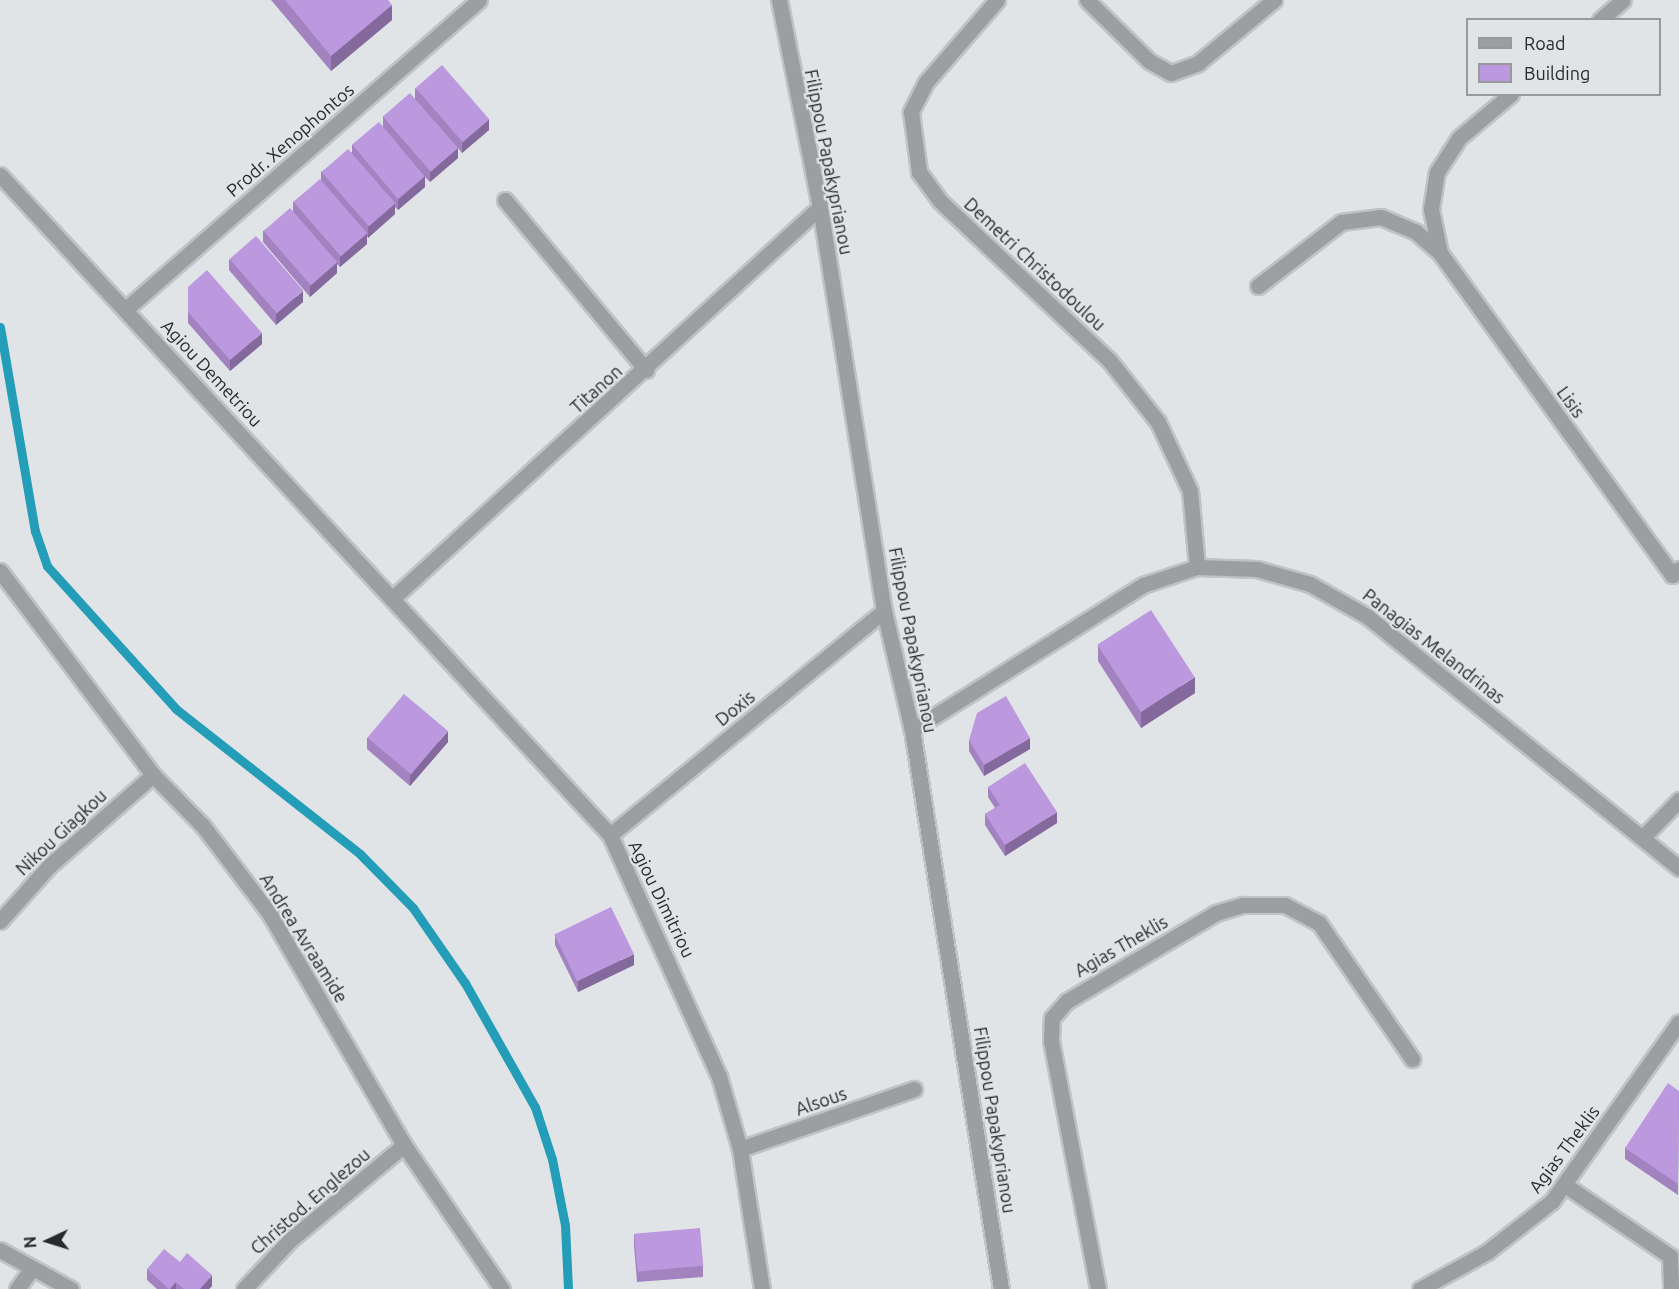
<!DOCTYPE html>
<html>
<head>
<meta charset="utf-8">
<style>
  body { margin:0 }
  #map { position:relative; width:1679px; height:1289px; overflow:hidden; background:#e1e4e7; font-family:Ubuntu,sans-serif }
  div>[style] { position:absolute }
  .stream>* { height:9px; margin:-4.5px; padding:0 4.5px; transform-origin:4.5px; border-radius:4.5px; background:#249db8 }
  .roads { filter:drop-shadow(2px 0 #c0c2c5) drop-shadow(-2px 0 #c0c2c5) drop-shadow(0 2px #c0c2c5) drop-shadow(0 -2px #c0c2c5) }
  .lane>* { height:15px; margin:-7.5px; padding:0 7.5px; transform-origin:7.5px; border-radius:7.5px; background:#9d9e9f }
  .street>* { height:15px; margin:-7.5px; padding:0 7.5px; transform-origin:7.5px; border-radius:7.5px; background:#9d9e9f }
  .wall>* { inset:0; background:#a283c0 }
  .shaded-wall>* { inset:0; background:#846a9c }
  .building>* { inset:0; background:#bc98df; transform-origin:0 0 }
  span { translate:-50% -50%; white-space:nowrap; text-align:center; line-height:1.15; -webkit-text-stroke:4.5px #e1e4e7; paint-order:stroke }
  .street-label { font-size:18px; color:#28292a }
  .legend { position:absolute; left:1466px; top:18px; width:195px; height:78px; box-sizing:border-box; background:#e1e4e7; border:2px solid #97999b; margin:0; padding:8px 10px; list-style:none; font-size:18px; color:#28292a }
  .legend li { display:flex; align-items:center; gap:12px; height:30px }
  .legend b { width:30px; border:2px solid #97999b }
  .north { position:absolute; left:18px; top:1211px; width:60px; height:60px; -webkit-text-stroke:4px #e1e4e7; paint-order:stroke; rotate:266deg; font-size:16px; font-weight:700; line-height:24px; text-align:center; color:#28292a }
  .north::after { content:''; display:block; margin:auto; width:21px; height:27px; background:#28292a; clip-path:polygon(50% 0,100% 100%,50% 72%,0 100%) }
</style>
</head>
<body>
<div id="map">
  <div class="stream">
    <i style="left:0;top:327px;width:207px;rotate:80.3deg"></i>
    <i style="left:35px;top:531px;width:37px;rotate:71deg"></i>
    <i style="left:47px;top:566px;width:193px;rotate:47.9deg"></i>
    <i style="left:176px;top:709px;width:234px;rotate:38.2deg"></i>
    <i style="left:360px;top:854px;width:76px;rotate:45.5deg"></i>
    <i style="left:413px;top:908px;width:91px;rotate:55.3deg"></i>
    <i style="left:465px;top:983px;width:142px;rotate:60.6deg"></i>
    <i style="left:535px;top:1107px;width:55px;rotate:71.9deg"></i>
    <i style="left:552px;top:1159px;width:67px;rotate:78.9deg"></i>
    <i style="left:565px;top:1225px;width:64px;rotate:87.3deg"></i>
  </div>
  <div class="roads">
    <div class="lane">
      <i style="left:1565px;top:1185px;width:127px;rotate:34.1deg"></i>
      <i style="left:1670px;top:1256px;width:33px;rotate:88deg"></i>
      <i style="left:17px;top:1289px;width:26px;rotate:-54deg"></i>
    </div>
    <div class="street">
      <i style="left:779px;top:0;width:211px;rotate:78.8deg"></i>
      <i style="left:820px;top:207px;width:409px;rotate:81deg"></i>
      <i style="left:884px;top:611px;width:122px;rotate:76.8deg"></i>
      <i style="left:912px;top:730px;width:566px;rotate:80.95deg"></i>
      <i style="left:997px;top:0;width:108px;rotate:130.9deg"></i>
      <i style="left:926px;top:82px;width:34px;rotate:117deg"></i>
      <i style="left:911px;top:112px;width:61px;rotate:82.4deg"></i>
      <i style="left:919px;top:172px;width:36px;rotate:54deg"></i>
      <i style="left:940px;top:201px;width:232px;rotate:43.3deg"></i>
      <i style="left:1109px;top:360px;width:79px;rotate:51.7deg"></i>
      <i style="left:1158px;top:422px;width:76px;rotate:65.1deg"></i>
      <i style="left:1190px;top:491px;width:76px;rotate:84.7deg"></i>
      <i style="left:1087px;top:0;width:87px;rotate:44.5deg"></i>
      <i style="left:1149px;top:61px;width:25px;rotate:29deg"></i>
      <i style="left:1171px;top:73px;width:29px;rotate:-20deg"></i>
      <i style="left:1198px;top:63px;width:99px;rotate:-39.7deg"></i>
      <i style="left:1600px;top:20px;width:30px;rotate:-41deg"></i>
      <i style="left:0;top:175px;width:899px;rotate:47.25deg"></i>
      <i style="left:610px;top:835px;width:265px;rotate:65.7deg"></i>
      <i style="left:719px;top:1076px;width:76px;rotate:74deg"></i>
      <i style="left:740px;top:1149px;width:142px;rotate:81.1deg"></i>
      <i style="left:505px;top:200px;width:221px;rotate:50.3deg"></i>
      <i style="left:1440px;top:253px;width:45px;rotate:-101.6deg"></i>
      <i style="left:1431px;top:209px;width:37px;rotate:-81deg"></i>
      <i style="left:1437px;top:172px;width:40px;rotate:-57.1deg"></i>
      <i style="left:1459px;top:138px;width:68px;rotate:-40.2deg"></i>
      <i style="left:1258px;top:286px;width:105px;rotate:-37.6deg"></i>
      <i style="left:1341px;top:222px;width:40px;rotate:-7.1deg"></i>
      <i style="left:1381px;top:217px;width:38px;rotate:23deg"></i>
      <i style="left:1416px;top:232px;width:32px;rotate:41deg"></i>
      <i style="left:1440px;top:253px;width:397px;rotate:54.2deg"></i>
      <i style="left:1672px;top:575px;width:9px;rotate:-41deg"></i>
      <i style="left:126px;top:309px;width:469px;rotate:-41.2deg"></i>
      <i style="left:0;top:571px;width:255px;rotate:53.1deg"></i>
      <i style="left:153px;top:775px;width:71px;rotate:45.6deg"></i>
      <i style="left:203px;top:826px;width:109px;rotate:52.8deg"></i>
      <i style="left:269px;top:913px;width:268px;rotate:59.8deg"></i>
      <i style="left:404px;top:1145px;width:174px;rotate:55.8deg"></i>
      <i style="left:394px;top:597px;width:578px;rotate:-42.47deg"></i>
      <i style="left:912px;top:730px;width:273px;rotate:-32.1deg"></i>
      <i style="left:1143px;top:585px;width:57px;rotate:-18.4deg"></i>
      <i style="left:1197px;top:567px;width:60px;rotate:1.9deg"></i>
      <i style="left:1257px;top:569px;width:55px;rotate:15.8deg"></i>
      <i style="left:1310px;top:584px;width:67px;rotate:29.6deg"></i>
      <i style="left:1368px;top:617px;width:400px;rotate:38.9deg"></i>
      <i style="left:610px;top:835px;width:354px;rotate:-39.3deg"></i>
      <i style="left:1643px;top:837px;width:52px;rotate:-45.8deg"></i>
      <i style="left:0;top:921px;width:74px;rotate:-48.3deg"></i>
      <i style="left:49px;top:866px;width:138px;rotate:-41.2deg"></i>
      <i style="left:740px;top:1149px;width:184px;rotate:-19deg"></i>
      <i style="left:0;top:1250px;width:81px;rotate:28.8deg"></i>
      <i style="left:244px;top:1289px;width:67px;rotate:-46.8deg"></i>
      <i style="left:290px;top:1240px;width:148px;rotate:-39.8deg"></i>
      <i style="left:1098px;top:1289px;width:252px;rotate:-100.7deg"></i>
      <i style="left:1051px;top:1041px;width:23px;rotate:-88deg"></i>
      <i style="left:1052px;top:1018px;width:23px;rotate:-49deg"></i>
      <i style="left:1067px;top:1001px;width:173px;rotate:-30.6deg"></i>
      <i style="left:1216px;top:913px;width:28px;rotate:-17deg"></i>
      <i style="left:1243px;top:905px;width:42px"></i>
      <i style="left:1285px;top:905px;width:38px;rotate:28deg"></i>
      <i style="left:1319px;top:923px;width:165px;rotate:55.6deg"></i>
      <i style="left:1420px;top:1289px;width:77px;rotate:-28.9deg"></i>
      <i style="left:1487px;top:1252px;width:83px;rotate:-38.1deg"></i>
      <i style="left:1552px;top:1201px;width:219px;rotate:-54.6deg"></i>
    </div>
  </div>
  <div class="wall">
    <i style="clip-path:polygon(271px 0,388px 0,392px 20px,331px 71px)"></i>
    <i style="clip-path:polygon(415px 88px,489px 130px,462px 153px,458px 148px,458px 158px,430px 182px,425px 177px,425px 187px,398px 210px,395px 207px,395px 214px,368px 238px,367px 236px,367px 244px,340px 267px,337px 264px,337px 273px,310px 297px,263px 242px,263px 231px,293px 212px,293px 202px,321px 180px,321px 172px,352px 152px,352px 145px,383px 127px,383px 117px,415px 99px)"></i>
    <i style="clip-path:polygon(229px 259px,303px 302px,276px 325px,229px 270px)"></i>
    <i style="clip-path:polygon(188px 287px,262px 344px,230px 371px,188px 323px)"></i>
    <i style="clip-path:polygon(1098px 645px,1195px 693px,1141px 728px,1098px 661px)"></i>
    <i style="clip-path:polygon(367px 738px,448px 742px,410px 786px,367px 749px)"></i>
    <i style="clip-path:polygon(969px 740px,1030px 749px,984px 776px,969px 751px)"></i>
    <i style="clip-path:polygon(988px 787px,1057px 823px,1005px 856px,985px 825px,985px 814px,995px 808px,988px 797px)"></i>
    <i style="clip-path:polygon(555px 935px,634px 965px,578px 992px,555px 945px)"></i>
    <i style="clip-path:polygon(1679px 1091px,1678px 1195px,1625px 1159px,1625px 1148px)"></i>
    <i style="clip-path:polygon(634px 1234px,703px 1266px,703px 1277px,637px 1282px,634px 1245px)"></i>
    <i style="clip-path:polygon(180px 1262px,212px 1286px,209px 1289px,157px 1289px,147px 1280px,147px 1269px)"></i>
  </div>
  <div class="shaded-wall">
    <i style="clip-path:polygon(392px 5px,392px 20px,331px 71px,331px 56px)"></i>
    <i style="clip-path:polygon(489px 119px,489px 130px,462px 153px,462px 142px)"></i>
    <i style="clip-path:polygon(458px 148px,458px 158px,430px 182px,430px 171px)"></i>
    <i style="clip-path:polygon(425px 176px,425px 187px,398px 210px,398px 200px)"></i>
    <i style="clip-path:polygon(395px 204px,395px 214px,368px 238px,368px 227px)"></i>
    <i style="clip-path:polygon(367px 233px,367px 244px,340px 267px,340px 257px)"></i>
    <i style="clip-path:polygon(337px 262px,337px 273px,310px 297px,310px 286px)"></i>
    <i style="clip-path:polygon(303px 291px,303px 302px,276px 325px,276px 314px)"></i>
    <i style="clip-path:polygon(262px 333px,262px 344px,230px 371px,230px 360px)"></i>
    <i style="clip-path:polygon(1195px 677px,1195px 693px,1141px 728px,1141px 712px)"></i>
    <i style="clip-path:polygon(448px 731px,448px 742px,410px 786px,410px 775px)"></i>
    <i style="clip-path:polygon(1030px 738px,1030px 749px,984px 776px,984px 765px)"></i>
    <i style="clip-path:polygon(1057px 812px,1057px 823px,1005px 856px,1005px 845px)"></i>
    <i style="clip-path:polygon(634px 954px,634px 965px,578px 992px,578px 981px)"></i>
    <i style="clip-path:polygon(212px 1275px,212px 1286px,209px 1289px,200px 1289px)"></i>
    <i style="clip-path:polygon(176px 1282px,176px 1289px,170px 1289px)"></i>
  </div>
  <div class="building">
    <i style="clip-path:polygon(285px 0,388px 0,392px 5px,331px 56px)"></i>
    <i style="left:442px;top:65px;width:72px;height:35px;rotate:49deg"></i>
    <i style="left:410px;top:93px;width:73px;height:36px;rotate:49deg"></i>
    <i style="left:379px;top:122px;width:71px;height:35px;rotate:50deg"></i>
    <i style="left:348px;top:149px;width:72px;height:35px;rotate:49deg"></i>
    <i style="left:320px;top:179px;width:72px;height:35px;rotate:49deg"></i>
    <i style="left:290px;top:208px;width:72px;height:35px;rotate:49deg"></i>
    <i style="left:256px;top:236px;width:72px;height:35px;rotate:49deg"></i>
    <i style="clip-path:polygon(207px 270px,262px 333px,230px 360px,188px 312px,188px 287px)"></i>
    <i style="left:1151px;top:610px;width:80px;height:64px;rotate:57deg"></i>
    <i style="left:404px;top:694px;width:57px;height:57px;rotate:40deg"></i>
    <i style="clip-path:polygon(1006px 696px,1030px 738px,984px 765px,969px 740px,977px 713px)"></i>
    <i style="clip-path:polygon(1025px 763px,1057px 812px,1005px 845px,985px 814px,1000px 805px,988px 787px)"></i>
    <i style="left:611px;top:907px;width:52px;height:63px;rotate:64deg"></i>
    <i style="clip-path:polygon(1668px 1083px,1679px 1091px,1678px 1184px,1625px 1148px)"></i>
    <i style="left:700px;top:1228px;width:38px;height:66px;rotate:85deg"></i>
    <i style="clip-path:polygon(164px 1249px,180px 1262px,187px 1253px,212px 1275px,200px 1289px,184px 1289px,176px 1282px,170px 1289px,169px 1289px,147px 1269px)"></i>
  </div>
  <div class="street-label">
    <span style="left:290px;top:140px;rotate:-41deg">Prodr. Xenophontos</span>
    <span style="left:829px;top:162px;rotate:79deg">Filippou Papakyprianou</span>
    <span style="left:1035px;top:264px;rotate:43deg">Demetri Christodoulou</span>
    <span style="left:212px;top:373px;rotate:47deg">Agiou Demetriou</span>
    <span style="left:596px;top:389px;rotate:-42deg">Titanon</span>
    <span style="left:1571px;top:402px;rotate:54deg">Lisis</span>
    <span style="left:913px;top:640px;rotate:79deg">Filippou Papakyprianou</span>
    <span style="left:1434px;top:646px;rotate:38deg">Panagias Melandrinas</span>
    <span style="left:735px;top:708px;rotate:-39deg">Doxis</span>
    <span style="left:61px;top:832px;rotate:-43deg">Nikou Giagkou</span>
    <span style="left:662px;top:899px;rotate:64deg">Agiou Dimitriou</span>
    <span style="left:304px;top:938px;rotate:58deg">Andrea Avraamide</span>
    <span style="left:1121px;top:946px;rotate:-30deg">Agias Theklis</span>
    <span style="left:821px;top:1101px;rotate:-19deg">Alsous</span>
    <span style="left:995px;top:1120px;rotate:81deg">Filippou Papakyprianou</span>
    <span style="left:1564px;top:1149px;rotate:-53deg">Agias Theklis</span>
    <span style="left:310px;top:1201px;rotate:-41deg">Christod. Englezou</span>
  </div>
  <ul class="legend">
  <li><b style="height:8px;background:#9d9e9f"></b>Road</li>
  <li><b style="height:16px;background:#bc98df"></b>Building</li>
  </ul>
  <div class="north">N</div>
</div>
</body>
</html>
